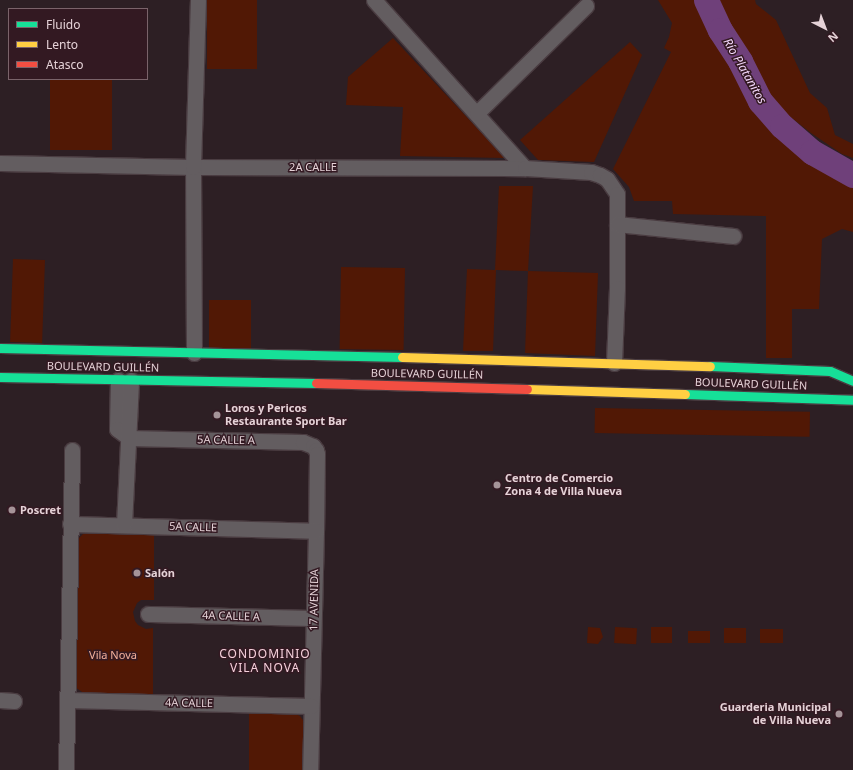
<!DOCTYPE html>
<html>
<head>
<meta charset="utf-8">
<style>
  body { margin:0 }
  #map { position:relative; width:853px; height:770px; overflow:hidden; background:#2d1f24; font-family:"Noto Sans",sans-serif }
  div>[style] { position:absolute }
  .green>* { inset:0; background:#511805; transform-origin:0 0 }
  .river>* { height:25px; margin:-12.5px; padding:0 12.5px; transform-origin:12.5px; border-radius:12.5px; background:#6f407a }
  .roads { filter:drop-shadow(1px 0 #4a3c41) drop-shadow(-1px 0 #4a3c41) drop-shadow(0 1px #4a3c41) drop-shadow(0 -1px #4a3c41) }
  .street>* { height:15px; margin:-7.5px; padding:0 7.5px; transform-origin:7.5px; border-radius:7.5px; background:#635d60 }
  .fast>* { height:9px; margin:-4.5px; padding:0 4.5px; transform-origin:4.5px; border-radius:4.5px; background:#16e098 }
  .slow>* { height:9px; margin:-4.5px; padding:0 4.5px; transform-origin:4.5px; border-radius:4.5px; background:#ffcf43 }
  .jam>* { height:9px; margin:-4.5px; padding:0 4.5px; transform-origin:4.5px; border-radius:4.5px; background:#f24e42 }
  .dots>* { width:11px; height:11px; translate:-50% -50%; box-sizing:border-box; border:2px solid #331922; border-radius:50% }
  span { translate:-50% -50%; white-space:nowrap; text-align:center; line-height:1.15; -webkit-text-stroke:3px #331922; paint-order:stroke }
  .street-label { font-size:11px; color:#e5d2d7 }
  .poi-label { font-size:11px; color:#e5d2d7; font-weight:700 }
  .left { translate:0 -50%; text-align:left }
  .right { translate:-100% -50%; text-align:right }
  .park-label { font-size:11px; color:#f4b09b }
  .water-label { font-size:12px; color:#f3d7fb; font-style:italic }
  .neighbourhood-label { font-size:12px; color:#f5d0db; letter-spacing:1px }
  .legend { position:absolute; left:8px; top:8px; width:140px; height:72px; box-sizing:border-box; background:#331922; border:1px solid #7a636a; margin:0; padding:5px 7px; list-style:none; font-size:12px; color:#e5d2d7 }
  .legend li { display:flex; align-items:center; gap:8px; height:20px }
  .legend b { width:20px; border:1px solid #7a636a }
  .north { position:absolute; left:805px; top:8px; width:40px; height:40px; -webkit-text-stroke:3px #331922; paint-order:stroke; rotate:138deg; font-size:11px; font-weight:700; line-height:16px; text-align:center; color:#e5d2d7 }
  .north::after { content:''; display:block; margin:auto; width:14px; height:18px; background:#e5d2d7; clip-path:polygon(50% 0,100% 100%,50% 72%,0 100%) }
</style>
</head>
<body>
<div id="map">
  <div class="green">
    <i style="left:207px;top:0;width:50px;height:69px"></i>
    <i style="clip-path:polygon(658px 0,697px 0,716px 38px,738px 69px,754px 107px,785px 143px,816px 168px,853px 186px,853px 232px,842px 229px,822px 239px,819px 309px,792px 309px,792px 358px,766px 358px,766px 216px,673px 214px,672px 201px,634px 201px,629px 187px,613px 169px,671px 52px,664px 48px,669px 37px,672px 23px)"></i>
    <i style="clip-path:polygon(714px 0,755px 0,756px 4px,776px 20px,810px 93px,827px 108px,835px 135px,853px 144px,853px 158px,842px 154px,811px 133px,784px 112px,768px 97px,742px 45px,732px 34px)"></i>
    <i style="clip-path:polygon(393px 38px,505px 158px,400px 156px,403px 107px,346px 105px,348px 77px)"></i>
    <i style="clip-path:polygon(630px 42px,642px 55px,594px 162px,538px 160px,520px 140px)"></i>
    <i style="left:50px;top:79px;width:62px;height:71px"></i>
    <i style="clip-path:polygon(499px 186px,533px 186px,528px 271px,598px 273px,595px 356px,525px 353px,528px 271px,496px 270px,493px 351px,463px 351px,467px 269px,495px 270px)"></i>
    <i style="left:13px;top:259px;width:32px;height:83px;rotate:2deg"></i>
    <i style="left:341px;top:267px;width:64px;height:82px;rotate:1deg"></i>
    <i style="left:209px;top:300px;width:42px;height:49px"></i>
    <i style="left:595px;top:408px;width:215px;height:25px;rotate:1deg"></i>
    <i style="clip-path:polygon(88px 533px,154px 534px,154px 600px,141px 600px,137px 603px,133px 612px,135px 621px,138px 625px,146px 629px,153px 628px,153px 694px,90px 695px,85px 694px,75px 687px,77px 540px,83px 534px)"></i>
    <i style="clip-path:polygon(588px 627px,600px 628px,603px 637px,598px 644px,587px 643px)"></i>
    <i style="left:615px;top:627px;width:22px;height:16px;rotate:3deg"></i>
    <i style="left:651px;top:627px;width:21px;height:16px"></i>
    <i style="left:746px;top:628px;width:15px;height:22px;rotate:90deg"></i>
    <i style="left:760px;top:629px;width:23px;height:14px"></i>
    <i style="left:688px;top:631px;width:22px;height:12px"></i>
    <i style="clip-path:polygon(249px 711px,291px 712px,300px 716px,305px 723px,303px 770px,249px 770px)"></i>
  </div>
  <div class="river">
    <i style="left:706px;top:0;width:33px;rotate:65deg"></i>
    <i style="left:720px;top:30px;width:37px;rotate:57deg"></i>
    <i style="left:740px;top:61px;width:45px;rotate:63.4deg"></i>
    <i style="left:760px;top:101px;width:33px;rotate:49deg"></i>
    <i style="left:782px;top:126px;width:40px;rotate:41deg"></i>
    <i style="left:812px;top:152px;width:47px;rotate:29.3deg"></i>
  </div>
  <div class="roads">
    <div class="street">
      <i style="left:374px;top:0;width:226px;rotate:48.1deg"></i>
      <i style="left:477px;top:113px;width:153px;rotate:-44.5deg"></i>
      <i style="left:0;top:163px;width:193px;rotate:1.2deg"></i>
      <i style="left:193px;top:167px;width:332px;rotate:0.2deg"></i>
      <i style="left:525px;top:168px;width:66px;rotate:3.5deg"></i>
      <i style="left:591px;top:172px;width:9px;rotate:18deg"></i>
      <i style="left:600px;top:175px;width:8px;rotate:30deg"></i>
      <i style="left:607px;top:179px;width:18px;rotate:56deg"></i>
      <i style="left:617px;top:194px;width:94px;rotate:90deg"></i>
      <i style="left:617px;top:288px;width:75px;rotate:92.3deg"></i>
      <i style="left:617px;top:224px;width:117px;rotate:5.9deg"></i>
      <i style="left:194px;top:353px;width:186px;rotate:-90.3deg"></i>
      <i style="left:193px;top:167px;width:167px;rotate:-88.3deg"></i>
      <i style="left:118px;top:380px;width:49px;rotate:91.2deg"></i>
      <i style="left:117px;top:429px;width:15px;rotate:37deg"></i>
      <i style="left:129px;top:438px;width:174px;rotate:1.3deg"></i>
      <i style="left:303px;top:442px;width:11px;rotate:22deg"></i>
      <i style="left:313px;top:446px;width:5px;rotate:53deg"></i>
      <i style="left:316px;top:450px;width:4px;rotate:76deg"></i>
      <i style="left:317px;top:454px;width:77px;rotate:90.7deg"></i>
      <i style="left:316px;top:531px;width:239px;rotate:91.4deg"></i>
      <i style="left:70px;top:524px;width:246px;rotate:1.6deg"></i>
      <i style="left:124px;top:525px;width:145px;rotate:-87.2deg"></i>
      <i style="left:148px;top:614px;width:165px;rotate:1.4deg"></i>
      <i style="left:0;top:700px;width:14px;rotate:4deg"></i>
      <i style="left:67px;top:700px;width:244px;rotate:1.4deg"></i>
      <i style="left:66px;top:770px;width:320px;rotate:-88.9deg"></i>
    </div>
    <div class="fast">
      <i style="left:0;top:348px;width:402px;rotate:1.3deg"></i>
      <i style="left:710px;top:366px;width:120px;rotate:2.4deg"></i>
      <i style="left:830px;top:371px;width:25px;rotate:23deg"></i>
      <i style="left:0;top:377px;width:316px;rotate:1.1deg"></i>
      <i style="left:685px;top:394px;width:168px;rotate:2deg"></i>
    </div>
    <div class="slow">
      <i style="left:402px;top:357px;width:308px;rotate:1.7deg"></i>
      <i style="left:527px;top:389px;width:158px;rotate:1.8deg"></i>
    </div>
    <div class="jam">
      <i style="left:316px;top:383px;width:211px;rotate:1.6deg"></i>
    </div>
  </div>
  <div class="dots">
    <i style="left:217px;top:415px;background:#a59398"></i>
    <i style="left:497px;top:485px;background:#a59398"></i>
    <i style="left:12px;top:510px;background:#a59398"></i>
    <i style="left:137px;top:573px;background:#a59398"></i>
    <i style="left:839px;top:714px;background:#a59398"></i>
  </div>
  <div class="street-label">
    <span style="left:313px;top:167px">2A CALLE</span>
    <span style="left:103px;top:367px;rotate:1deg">BOULEVARD GUILLÉN</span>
    <span style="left:427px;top:374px;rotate:1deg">BOULEVARD GUILLÉN</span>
    <span style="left:751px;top:384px;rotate:2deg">BOULEVARD GUILLÉN</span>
    <span style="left:226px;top:440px;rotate:1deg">5A CALLE A</span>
    <span style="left:193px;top:527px;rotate:2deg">5A CALLE</span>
    <span style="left:314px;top:600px;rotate:-89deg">17 AVENIDA</span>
    <span style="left:231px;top:616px;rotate:2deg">4A CALLE A</span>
    <span style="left:189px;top:703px;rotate:1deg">4A CALLE</span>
  </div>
  <div class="poi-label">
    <span class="left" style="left:225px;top:415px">Loros y Pericos<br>Restaurante Sport Bar</span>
    <span class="left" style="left:505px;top:485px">Centro de Comercio<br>Zona 4 de Villa Nueva</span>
    <span class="left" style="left:20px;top:510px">Poscret</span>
    <span class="left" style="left:145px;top:573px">Salón</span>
    <span class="right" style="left:831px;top:714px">Guarderia Municipal<br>de Villa Nueva</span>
  </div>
  <div class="park-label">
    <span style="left:113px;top:655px">Vila Nova</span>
  </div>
  <div class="water-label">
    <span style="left:745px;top:71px;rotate:60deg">Río Platanitos</span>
  </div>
  <div class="neighbourhood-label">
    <span style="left:265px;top:661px">CONDOMINIO<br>VILA NOVA</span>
  </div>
  <ul class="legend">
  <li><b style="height:5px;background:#16e098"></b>Fluido</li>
  <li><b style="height:5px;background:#ffcf43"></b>Lento</li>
  <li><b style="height:5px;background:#f24e42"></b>Atasco</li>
  </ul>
  <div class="north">N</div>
</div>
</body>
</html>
